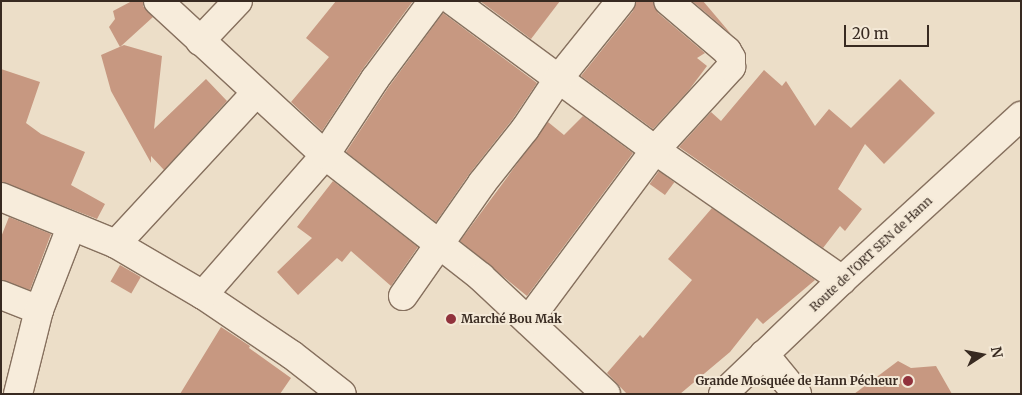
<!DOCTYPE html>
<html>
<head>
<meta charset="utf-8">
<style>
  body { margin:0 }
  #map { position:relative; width:1022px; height:395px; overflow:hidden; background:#ecdec8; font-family:Merriweather,serif }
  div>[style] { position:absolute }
  .building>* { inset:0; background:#c79881; transform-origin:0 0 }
  .roads { filter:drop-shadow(1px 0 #86705e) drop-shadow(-1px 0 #86705e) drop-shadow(0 1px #86705e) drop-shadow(0 -1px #86705e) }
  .minor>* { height:28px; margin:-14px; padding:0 14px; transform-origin:14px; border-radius:14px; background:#f7ecdb }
  .dots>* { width:14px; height:14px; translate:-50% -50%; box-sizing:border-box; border:2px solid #f4e9d7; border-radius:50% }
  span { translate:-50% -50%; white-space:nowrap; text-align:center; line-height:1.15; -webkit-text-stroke:4px #f4e9d7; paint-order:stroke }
  .street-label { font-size:12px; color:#382a21 }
  .poi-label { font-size:12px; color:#382a21; font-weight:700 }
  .left { translate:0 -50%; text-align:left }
  .right { translate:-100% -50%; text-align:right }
  .frame { position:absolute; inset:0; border:2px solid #382a21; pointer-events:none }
  .north { position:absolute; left:957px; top:330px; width:50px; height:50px; -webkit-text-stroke:4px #f4e9d7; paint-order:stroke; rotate:79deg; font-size:14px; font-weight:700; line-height:20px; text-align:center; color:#382a21 }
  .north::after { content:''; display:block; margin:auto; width:18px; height:22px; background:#382a21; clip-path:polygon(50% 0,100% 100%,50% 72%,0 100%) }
  .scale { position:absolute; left:844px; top:25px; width:85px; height:22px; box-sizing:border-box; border:2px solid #382a21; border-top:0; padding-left:6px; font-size:15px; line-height:18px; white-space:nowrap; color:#382a21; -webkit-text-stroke:4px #f4e9d7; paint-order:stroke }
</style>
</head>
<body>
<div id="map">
  <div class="building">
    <i style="clip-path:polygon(132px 1px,143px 1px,143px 6px,153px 17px,120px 47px,109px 27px,115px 19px,113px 11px)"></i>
    <i style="clip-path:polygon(336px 1px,413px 1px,362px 70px,322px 131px,291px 102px,329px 57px,306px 38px)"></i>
    <i style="clip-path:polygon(480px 1px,560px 1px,531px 39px)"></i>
    <i style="clip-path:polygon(636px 1px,653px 1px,658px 13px,705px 53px,697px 58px,707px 66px,689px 90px,653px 129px,581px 76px,633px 11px)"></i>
    <i style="clip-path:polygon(692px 1px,703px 1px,731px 34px)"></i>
    <i style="clip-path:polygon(443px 13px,537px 83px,512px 120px,470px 173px,436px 222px,346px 152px,388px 88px)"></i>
    <i style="clip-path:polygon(124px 45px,162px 56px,154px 129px,206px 79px,227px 101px,164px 170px,151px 156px,151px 163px,111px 91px,101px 55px)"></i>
    <i style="clip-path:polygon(1px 69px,40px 82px,26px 123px,41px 134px,85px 152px,71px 185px,105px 204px,97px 219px,1px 182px)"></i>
    <i style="clip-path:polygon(764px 70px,782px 86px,786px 81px,815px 126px,829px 109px,851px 128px,900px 79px,935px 113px,884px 164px,865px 144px,838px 189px,862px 209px,845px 231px,840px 226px,823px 248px,679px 147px,711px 112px,721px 121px)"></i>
    <i style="clip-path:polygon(583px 116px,633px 153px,527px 296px,460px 241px,548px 122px,564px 135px)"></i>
    <i style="left:659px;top:171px;width:19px;height:16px;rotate:36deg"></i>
    <i style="clip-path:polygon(333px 181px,418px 247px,391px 286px,351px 251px,342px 262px,337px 258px,298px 295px,277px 272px,312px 238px,297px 227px)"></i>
    <i style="clip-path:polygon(712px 208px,815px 280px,763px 324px,757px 318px,730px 352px,680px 394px,627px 394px,607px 373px,640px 335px,643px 338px,692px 280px,668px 259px)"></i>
    <i style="clip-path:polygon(9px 217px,51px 234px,30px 290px,1px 280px,1px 237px)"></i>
    <i style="left:120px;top:265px;width:24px;height:19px;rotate:30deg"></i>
    <i style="clip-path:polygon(221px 327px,250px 346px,249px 348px,291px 378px,280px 394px,180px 394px)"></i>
    <i style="clip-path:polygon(898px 361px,911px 368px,936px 366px,952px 394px,854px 394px)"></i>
  </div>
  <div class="roads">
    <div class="minor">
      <i style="left:158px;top:1px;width:227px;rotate:42.7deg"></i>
      <i style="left:325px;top:155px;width:198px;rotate:38deg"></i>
      <i style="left:481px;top:277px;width:171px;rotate:43.1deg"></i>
      <i style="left:453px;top:1px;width:251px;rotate:36.4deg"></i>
      <i style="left:655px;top:150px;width:228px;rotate:34.8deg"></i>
      <i style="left:200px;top:41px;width:55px;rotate:-46.5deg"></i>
      <i style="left:1px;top:197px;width:124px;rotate:22.2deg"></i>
      <i style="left:116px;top:244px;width:101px;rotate:30.4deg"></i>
      <i style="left:203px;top:295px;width:107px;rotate:34deg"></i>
      <i style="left:292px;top:355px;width:63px;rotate:38deg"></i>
      <i style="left:116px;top:244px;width:206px;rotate:-47.2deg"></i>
      <i style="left:1px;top:295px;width:41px;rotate:21.5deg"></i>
      <i style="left:203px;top:295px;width:186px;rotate:-48.9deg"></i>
      <i style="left:325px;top:155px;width:91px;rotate:-56.7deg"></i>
      <i style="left:375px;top:79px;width:97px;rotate:-53.4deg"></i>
      <i style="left:403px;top:296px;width:138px;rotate:-55deg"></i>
      <i style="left:482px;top:183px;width:69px;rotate:-51.5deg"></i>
      <i style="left:525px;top:129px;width:61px;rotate:-56.3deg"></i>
      <i style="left:559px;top:78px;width:99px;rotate:-51.2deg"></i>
      <i style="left:528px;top:321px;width:213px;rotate:-53.4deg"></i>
      <i style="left:655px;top:150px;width:113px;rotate:-47.5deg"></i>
      <i style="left:731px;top:67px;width:9px;rotate:-90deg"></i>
      <i style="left:731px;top:58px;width:8px;rotate:-120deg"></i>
      <i style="left:727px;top:51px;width:77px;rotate:-139.7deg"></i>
      <i style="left:764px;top:354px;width:52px;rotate:50.5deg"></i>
      <i style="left:18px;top:394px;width:87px;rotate:-76deg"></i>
      <i style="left:39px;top:310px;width:89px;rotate:-68.9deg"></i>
      <i style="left:723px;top:394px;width:165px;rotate:-43.8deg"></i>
      <i style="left:842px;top:280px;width:243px;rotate:-42.5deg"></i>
    </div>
  </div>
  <div class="dots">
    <i style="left:451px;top:319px;background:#91323c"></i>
    <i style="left:908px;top:381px;background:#91323c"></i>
  </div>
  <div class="street-label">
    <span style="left:871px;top:254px;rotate:-43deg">Route de l'ORT SEN de Hann</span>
  </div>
  <div class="poi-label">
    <span class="left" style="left:461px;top:319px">Marché Bou Mak</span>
    <span class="right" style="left:898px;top:381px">Grande Mosquée de Hann Pécheur</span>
  </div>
  <div class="frame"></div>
  <div class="north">N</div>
  <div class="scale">20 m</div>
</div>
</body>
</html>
